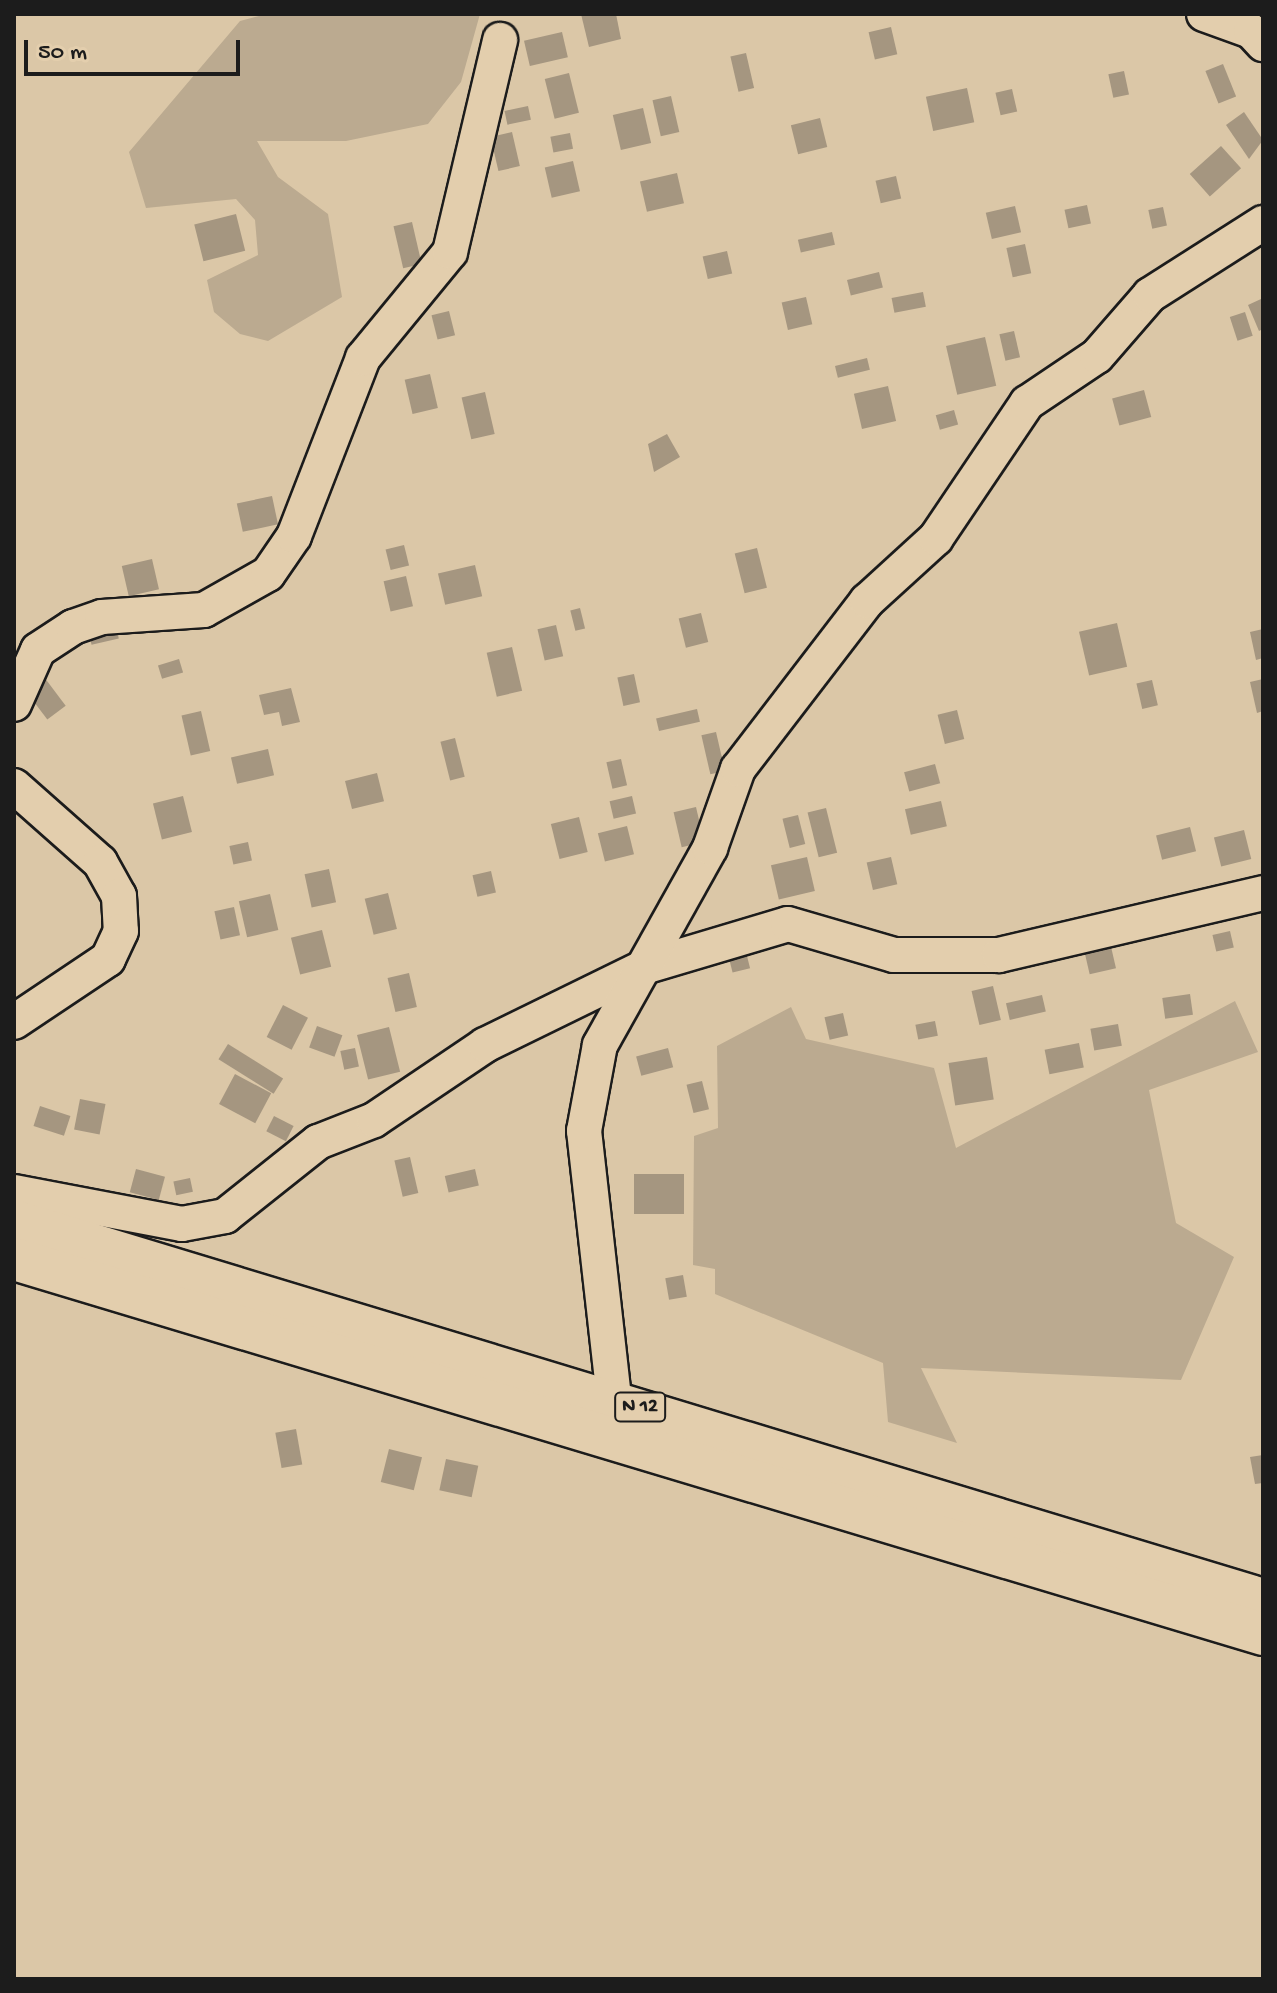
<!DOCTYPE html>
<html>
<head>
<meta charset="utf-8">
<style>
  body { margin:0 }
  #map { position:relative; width:1277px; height:1993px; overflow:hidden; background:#dbc7a7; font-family:"Gochi Hand",sans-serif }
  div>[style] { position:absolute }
  .green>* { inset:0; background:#bbaa90 }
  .building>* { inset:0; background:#a59680; transform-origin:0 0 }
  .roads { filter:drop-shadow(2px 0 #1c1c1c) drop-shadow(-2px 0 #1c1c1c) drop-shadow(0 2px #1c1c1c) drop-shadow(0 -2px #1c1c1c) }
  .minor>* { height:34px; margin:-17px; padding:0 17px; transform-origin:17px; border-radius:17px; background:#e3cead }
  .major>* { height:42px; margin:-21px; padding:0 21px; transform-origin:21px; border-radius:21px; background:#e3cead }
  span { translate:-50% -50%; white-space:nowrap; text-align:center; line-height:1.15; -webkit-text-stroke:8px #e3cead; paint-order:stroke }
  .shield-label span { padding:2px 6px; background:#e3cead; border:2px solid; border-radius:6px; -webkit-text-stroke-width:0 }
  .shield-label { font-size:20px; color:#1c1c1c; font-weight:700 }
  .frame { position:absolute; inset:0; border:16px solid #1c1c1c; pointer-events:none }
  .scale { position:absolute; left:24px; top:40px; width:216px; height:36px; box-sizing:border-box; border:4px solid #1c1c1c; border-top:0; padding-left:10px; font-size:24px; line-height:28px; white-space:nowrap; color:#1c1c1c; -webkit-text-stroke:6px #e3cead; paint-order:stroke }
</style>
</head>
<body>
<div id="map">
  <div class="green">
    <i style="clip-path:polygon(267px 14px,480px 14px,461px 82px,428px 124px,346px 141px,257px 141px,278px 177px,328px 214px,342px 297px,268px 341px,240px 334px,214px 312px,207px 280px,258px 255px,255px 220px,236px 199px,146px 208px,129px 152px,240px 21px)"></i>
    <i style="clip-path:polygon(1235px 1001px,1258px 1052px,1149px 1090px,1176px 1223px,1234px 1257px,1181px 1380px,921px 1368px,957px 1443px,888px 1422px,883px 1363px,715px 1294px,715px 1269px,693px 1265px,694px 1136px,718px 1128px,717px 1046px,791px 1007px,806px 1039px,934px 1068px,956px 1148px)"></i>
  </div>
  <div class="building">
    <i style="clip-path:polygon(581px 14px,616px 14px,621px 39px,589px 47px)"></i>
    <i style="left:891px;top:27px;width:28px;height:23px;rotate:77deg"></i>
    <i style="left:562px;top:32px;width:26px;height:39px;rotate:77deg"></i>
    <i style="left:746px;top:53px;width:36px;height:16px;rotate:77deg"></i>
    <i style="left:1223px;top:64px;width:35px;height:19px;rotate:68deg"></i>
    <i style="left:1124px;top:71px;width:24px;height:16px;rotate:78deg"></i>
    <i style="left:569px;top:73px;width:41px;height:25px;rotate:76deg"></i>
    <i style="left:967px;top:88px;width:35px;height:42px;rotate:78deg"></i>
    <i style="left:1012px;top:89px;width:23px;height:17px;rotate:77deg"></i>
    <i style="left:671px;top:96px;width:37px;height:19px;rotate:77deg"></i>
    <i style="left:528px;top:106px;width:14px;height:24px;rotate:78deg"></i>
    <i style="left:643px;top:108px;width:36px;height:31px;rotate:77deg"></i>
    <i style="clip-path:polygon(1244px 112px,1263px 140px,1249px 159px,1226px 125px)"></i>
    <i style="left:820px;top:118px;width:30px;height:30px;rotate:76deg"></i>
    <i style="left:512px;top:132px;width:35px;height:22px;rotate:77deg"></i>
    <i style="left:570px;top:133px;width:16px;height:20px;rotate:79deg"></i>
    <i style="left:1221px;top:146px;width:30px;height:42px;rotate:48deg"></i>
    <i style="left:573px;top:161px;width:31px;height:29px;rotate:77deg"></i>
    <i style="left:677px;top:173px;width:31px;height:38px;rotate:77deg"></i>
    <i style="left:896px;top:176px;width:23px;height:21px;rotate:77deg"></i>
    <i style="left:1087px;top:205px;width:19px;height:23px;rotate:78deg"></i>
    <i style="left:1015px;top:206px;width:27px;height:30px;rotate:77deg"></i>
    <i style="left:1163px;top:207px;width:19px;height:15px;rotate:78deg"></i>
    <i style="left:236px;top:214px;width:38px;height:43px;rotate:76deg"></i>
    <i style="left:412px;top:222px;width:43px;height:19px;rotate:77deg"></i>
    <i style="left:832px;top:232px;width:13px;height:35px;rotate:77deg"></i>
    <i style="left:1025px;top:244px;width:30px;height:19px;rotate:78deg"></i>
    <i style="left:727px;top:251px;width:23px;height:25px;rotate:77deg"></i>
    <i style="left:879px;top:272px;width:16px;height:33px;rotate:76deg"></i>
    <i style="left:923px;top:292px;width:15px;height:32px;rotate:79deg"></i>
    <i style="left:806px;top:297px;width:28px;height:25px;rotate:77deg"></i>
    <i style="clip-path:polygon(1261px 299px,1263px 329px,1259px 331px,1248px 305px)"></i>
    <i style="left:449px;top:311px;width:25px;height:18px;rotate:76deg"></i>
    <i style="left:1245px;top:312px;width:25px;height:16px;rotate:72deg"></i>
    <i style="left:1014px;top:331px;width:27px;height:15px;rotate:77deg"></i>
    <i style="left:985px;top:337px;width:50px;height:40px;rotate:77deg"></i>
    <i style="left:867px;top:358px;width:12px;height:33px;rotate:76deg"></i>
    <i style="left:430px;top:374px;width:35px;height:26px;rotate:77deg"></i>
    <i style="left:888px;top:386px;width:36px;height:35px;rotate:77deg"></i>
    <i style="left:1144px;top:390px;width:28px;height:33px;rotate:75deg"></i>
    <i style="left:485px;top:392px;width:43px;height:24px;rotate:77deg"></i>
    <i style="left:954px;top:410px;width:15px;height:19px;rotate:74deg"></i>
    <i style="clip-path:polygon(667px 434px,680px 457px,654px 472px,648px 444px)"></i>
    <i style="left:272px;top:496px;width:29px;height:36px;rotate:78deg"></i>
    <i style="left:404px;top:545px;width:21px;height:19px;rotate:76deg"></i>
    <i style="left:757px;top:548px;width:41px;height:23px;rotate:76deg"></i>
    <i style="left:152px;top:559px;width:31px;height:31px;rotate:77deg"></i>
    <i style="left:475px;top:565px;width:32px;height:38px;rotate:77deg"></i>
    <i style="left:406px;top:576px;width:31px;height:23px;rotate:77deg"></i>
    <i style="left:580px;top:608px;width:21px;height:10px;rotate:76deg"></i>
    <i style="left:701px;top:613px;width:30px;height:23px;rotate:76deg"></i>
    <i style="left:115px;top:622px;width:17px;height:28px;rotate:77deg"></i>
    <i style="left:1117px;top:623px;width:45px;height:39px;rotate:77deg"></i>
    <i style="left:556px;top:625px;width:32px;height:19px;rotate:77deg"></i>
    <i style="clip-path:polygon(1263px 629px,1263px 658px,1256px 660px,1250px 632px)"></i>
    <i style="left:512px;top:647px;width:45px;height:26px;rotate:77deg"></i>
    <i style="left:179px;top:659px;width:14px;height:22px;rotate:73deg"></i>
    <i style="left:41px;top:673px;width:41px;height:23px;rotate:53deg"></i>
    <i style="left:634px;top:674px;width:29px;height:17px;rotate:78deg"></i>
    <i style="clip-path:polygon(1263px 679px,1263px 711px,1257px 713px,1250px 682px)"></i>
    <i style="left:1152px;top:680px;width:26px;height:16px;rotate:77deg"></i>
    <i style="clip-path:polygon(291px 688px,300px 722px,282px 726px,279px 712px,264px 715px,259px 695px)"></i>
    <i style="left:697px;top:709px;width:13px;height:42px;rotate:77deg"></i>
    <i style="left:957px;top:710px;width:30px;height:20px;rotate:76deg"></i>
    <i style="left:201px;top:711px;width:41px;height:20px;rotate:77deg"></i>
    <i style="left:716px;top:732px;width:40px;height:15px;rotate:77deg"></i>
    <i style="left:455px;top:738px;width:40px;height:15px;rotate:76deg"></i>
    <i style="left:268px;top:749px;width:27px;height:38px;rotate:77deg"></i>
    <i style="left:621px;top:759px;width:27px;height:15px;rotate:77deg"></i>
    <i style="left:935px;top:764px;width:20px;height:32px;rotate:75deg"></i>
    <i style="left:377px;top:773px;width:29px;height:33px;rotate:76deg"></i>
    <i style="left:183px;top:796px;width:37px;height:31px;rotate:76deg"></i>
    <i style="left:632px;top:796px;width:18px;height:23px;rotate:77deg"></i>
    <i style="left:941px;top:801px;width:26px;height:37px;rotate:77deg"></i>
    <i style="left:696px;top:807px;width:36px;height:23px;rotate:77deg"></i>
    <i style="left:826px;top:808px;width:46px;height:19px;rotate:76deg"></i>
    <i style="left:798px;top:815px;width:30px;height:16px;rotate:76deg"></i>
    <i style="left:579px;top:817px;width:36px;height:29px;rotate:76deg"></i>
    <i style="left:627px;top:826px;width:29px;height:30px;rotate:76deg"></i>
    <i style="left:1190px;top:827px;width:25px;height:35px;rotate:76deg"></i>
    <i style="left:1244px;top:830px;width:30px;height:31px;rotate:76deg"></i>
    <i style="left:248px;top:842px;width:19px;height:19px;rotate:78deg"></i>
    <i style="left:807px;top:857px;width:35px;height:37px;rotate:77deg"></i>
    <i style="left:891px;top:857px;width:28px;height:25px;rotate:77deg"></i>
    <i style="left:329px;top:869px;width:34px;height:25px;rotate:78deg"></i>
    <i style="left:491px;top:871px;width:22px;height:19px;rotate:77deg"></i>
    <i style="left:388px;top:893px;width:37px;height:24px;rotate:76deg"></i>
    <i style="left:270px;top:894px;width:37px;height:32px;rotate:77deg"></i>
    <i style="left:234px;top:907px;width:29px;height:20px;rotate:78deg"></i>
    <i style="left:322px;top:930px;width:38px;height:32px;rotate:76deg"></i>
    <i style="left:1230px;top:931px;width:17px;height:18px;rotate:77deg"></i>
    <i style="left:1109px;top:938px;width:31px;height:27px;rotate:77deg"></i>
    <i style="left:744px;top:944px;width:25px;height:18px;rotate:76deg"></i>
    <i style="left:409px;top:973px;width:35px;height:22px;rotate:77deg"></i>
    <i style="left:993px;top:986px;width:35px;height:22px;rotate:77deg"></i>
    <i style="left:1190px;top:994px;width:21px;height:28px;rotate:82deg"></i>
    <i style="left:1042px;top:995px;width:17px;height:37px;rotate:77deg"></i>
    <i style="left:283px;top:1005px;width:28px;height:36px;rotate:27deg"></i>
    <i style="left:843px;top:1013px;width:23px;height:19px;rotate:77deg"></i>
    <i style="left:935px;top:1021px;width:15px;height:20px;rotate:79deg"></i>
    <i style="left:1118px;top:1024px;width:22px;height:28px;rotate:80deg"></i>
    <i style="left:317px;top:1026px;width:27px;height:23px;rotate:20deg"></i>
    <i style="left:389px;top:1027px;width:46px;height:33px;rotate:76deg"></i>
    <i style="left:1079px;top:1043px;width:25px;height:35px;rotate:79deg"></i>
    <i style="left:228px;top:1044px;width:65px;height:18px;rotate:32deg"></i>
    <i style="left:355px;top:1048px;width:19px;height:15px;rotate:78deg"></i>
    <i style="left:668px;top:1048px;width:20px;height:33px;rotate:75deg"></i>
    <i style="left:987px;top:1057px;width:43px;height:39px;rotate:81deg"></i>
    <i style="left:235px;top:1074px;width:41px;height:34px;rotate:28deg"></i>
    <i style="left:702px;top:1081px;width:29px;height:16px;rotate:76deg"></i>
    <i style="left:80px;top:1099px;width:26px;height:31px;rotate:11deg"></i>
    <i style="left:40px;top:1106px;width:32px;height:21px;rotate:18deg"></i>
    <i style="left:274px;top:1116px;width:22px;height:17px;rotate:27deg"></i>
    <i style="left:410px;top:1157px;width:37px;height:16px;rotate:77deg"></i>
    <i style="left:136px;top:1169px;width:30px;height:24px;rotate:15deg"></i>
    <i style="left:475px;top:1169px;width:17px;height:31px;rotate:77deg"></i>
    <i style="left:634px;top:1174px;width:50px;height:40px"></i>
    <i style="left:190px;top:1178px;width:14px;height:17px;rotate:78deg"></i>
    <i style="left:683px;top:1275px;width:22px;height:18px;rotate:80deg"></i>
    <i style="left:296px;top:1429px;width:36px;height:21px;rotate:80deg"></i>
    <i style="left:389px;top:1449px;width:34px;height:34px;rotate:14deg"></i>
    <i style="clip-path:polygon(1263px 1455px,1263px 1483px,1255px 1484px,1250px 1457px)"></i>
    <i style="left:446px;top:1459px;width:33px;height:32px;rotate:12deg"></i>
  </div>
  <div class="roads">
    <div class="minor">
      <i style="left:1204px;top:14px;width:50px;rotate:19.9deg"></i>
      <i style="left:1251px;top:31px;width:18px;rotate:47deg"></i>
      <i style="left:14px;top:704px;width:59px;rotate:-66deg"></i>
      <i style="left:38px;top:650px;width:42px;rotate:-33.3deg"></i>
      <i style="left:73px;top:627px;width:31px;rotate:-19deg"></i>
      <i style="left:102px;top:617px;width:102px;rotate:-3.9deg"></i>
      <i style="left:204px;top:610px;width:73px;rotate:-29.4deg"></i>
      <i style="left:268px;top:574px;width:46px;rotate:-55.6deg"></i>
      <i style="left:294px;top:536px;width:191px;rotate:-68.8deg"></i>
      <i style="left:363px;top:358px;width:137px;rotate:-50.6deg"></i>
      <i style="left:450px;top:252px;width:218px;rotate:-76.7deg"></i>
      <i style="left:14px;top:786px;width:115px;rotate:41.5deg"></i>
      <i style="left:100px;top:862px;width:39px;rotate:61deg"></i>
      <i style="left:119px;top:896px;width:35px;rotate:87deg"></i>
      <i style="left:121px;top:931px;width:31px;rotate:115deg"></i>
      <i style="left:108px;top:959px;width:113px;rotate:146.2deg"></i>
      <i style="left:14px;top:1192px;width:171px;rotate:10.8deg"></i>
      <i style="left:182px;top:1224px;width:44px;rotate:-10.5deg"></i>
      <i style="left:225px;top:1216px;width:119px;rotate:-38.5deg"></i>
      <i style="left:318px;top:1142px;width:60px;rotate:-21.4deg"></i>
      <i style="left:374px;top:1120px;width:134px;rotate:-34deg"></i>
      <i style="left:485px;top:1045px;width:177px;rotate:-26.1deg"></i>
      <i style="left:644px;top:967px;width:150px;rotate:-16.6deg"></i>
      <i style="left:788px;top:924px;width:110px;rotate:16.3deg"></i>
      <i style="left:894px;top:955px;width:105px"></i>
      <i style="left:999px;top:955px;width:271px;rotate:-13.2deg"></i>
      <i style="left:614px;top:1398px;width:269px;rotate:-96.4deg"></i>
      <i style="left:584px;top:1131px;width:87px;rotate:-79.5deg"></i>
      <i style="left:600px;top:1045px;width:226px;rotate:-60.8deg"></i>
      <i style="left:710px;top:848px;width:84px;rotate:-70.5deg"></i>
      <i style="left:738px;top:769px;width:212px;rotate:-52.5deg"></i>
      <i style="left:867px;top:601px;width:93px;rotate:-42.4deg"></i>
      <i style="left:936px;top:538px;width:163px;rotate:-56deg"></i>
      <i style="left:1027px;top:403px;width:84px;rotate:-33.9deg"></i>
      <i style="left:1097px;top:356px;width:81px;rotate:-49deg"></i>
      <i style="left:1150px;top:295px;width:134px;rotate:-32.5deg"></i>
    </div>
    <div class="major">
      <i style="left:14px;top:1221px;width:1305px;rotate:16.88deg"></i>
      <i style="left:14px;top:1259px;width:1304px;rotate:16.71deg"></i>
    </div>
  </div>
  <div class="shield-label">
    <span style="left:640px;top:1407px">N 12</span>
  </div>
  <div class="frame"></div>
  <div class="scale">50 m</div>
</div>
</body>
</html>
